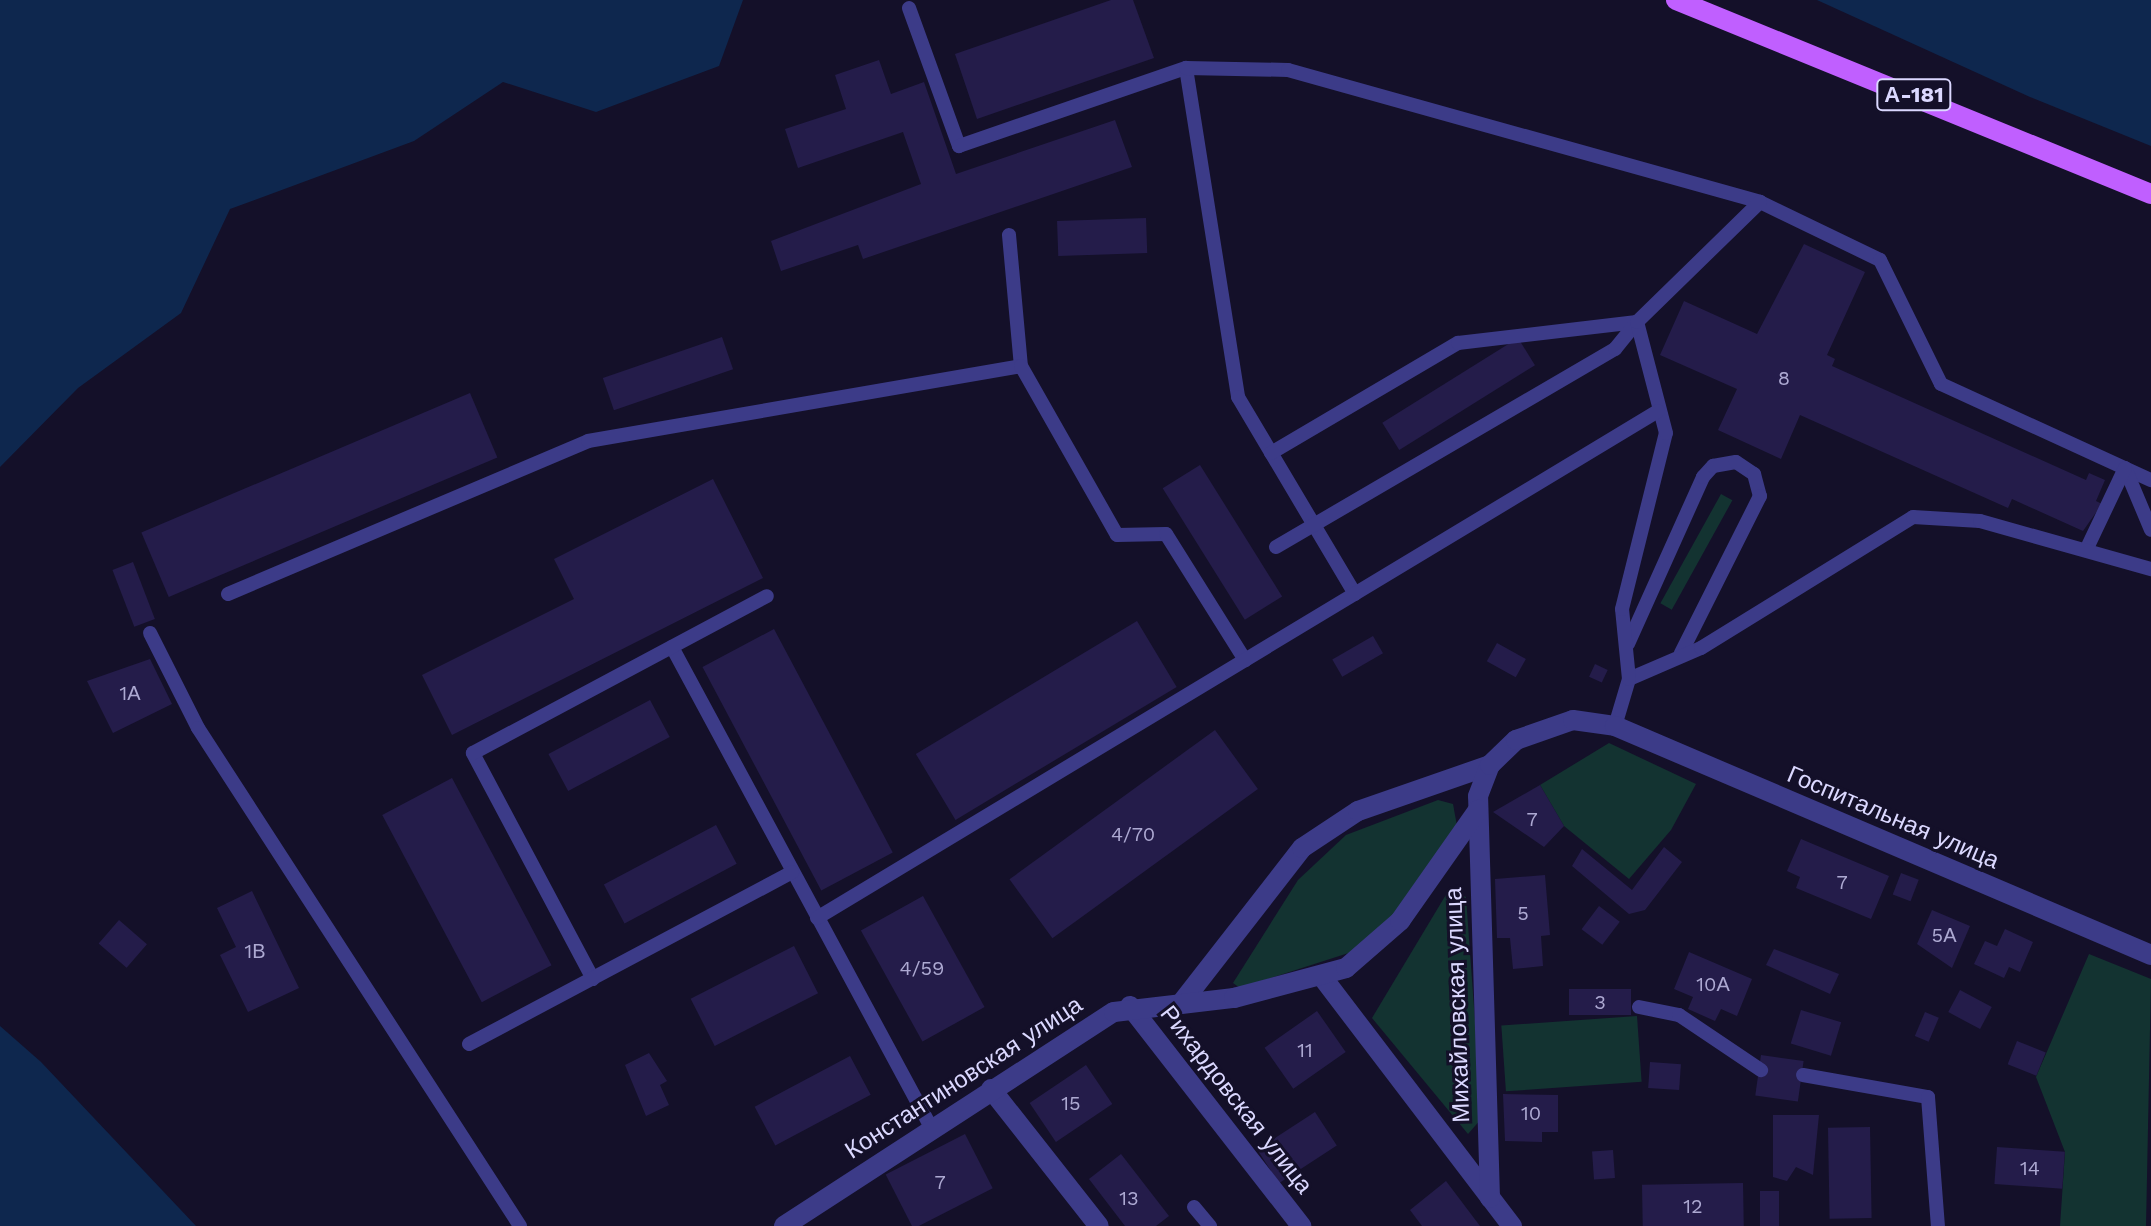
<!DOCTYPE html>
<html>
<head>
<meta charset="utf-8">
<style>
  body { margin:0 }
  #map { position:relative; width:2151px; height:1226px; overflow:hidden; background:#141029; font-family:"Work Sans",sans-serif }
  div>[style] { position:absolute }
  .green>* { inset:0; background:#133331; transform-origin:0 0 }
  .water>* { inset:0; background:#0e274e }
  .building>* { inset:0; background:#241c4a; transform-origin:0 0 }
  .service>* { height:14px; margin:-7px; padding:0 7px; transform-origin:7px; border-radius:7px; background:#3c3b88 }
  .minor>* { height:20px; margin:-10px; padding:0 10px; transform-origin:10px; border-radius:10px; background:#3c3b88 }
  .primary>* { height:20px; margin:-10px; padding:0 10px; transform-origin:10px; border-radius:10px; background:#c05fff }
  span { translate:-50% -50%; white-space:nowrap; text-align:center; line-height:1.15; -webkit-text-stroke:6px #141029; paint-order:stroke }
  .number-label { font-size:20px; color:#ada9d2 }
  .number-label span { -webkit-text-stroke-width:0 }
  .shield-label span { padding:2px 6px; background:#141029; border:2px solid; border-radius:6px; -webkit-text-stroke-width:0 }
  .shield-label { font-size:22px; color:#dbd8ff; font-weight:700 }
  .street-label { font-size:24px; color:#dbd8ff }
</style>
</head>
<body>
<div id="map">
  <div class="green">
    <i style="left:1721px;top:494px;width:13px;height:125px;rotate:29deg"></i>
    <i style="clip-path:polygon(1609px 743px,1696px 784px,1671px 830px,1629px 879px,1564px 826px,1540px 785px)"></i>
    <i style="clip-path:polygon(1438px 800px,1453px 804px,1457px 826px,1418px 890px,1361px 949px,1240px 988px,1233px 983px,1298px 880px,1346px 835px)"></i>
    <i style="clip-path:polygon(1450px 888px,1466px 897px,1482px 1118px,1468px 1134px,1372px 1018px)"></i>
    <i style="clip-path:polygon(2089px 954px,2151px 979px,2146px 1226px,2060px 1226px,2065px 1152px,2036px 1077px)"></i>
    <i style="left:1637px;top:1016px;width:66px;height:136px;rotate:86deg"></i>
  </div>
  <div class="water">
    <i style="clip-path:polygon(0 0,743px 0,719px 66px,596px 112px,503px 82px,414px 141px,230px 209px,181px 313px,78px 388px,0 467px)"></i>
    <i style="clip-path:polygon(1817px 0,2151px 0,2151px 146px,2030px 97px)"></i>
    <i style="clip-path:polygon(0 1026px,41px 1062px,196px 1226px,0 1226px)"></i>
  </div>
  <div class="building">
    <i style="clip-path:polygon(1111px 0,1133px 0,1154px 58px,977px 119px,955px 54px)"></i>
    <i style="clip-path:polygon(879px 60px,891px 94px,924px 82px,956px 174px,1115px 120px,1132px 167px,863px 259px,858px 245px,781px 271px,771px 241px,921px 184px,903px 132px,798px 168px,785px 129px,846px 109px,835px 75px)"></i>
    <i style="left:1146px;top:218px;width:35px;height:89px;rotate:88deg"></i>
    <i style="clip-path:polygon(1804px 244px,1865px 272px,1827px 355px,1835px 359px,1832px 366px,2086px 480px,2089px 473px,2105px 480px,2096px 501px,2102px 504px,2083px 531px,2012px 499px,2008px 508px,1800px 415px,1781px 459px,1718px 430px,1737px 389px,1660px 355px,1684px 301px,1757px 334px)"></i>
    <i style="left:722px;top:337px;width:34px;height:126px;rotate:71deg"></i>
    <i style="left:1518px;top:338px;width:32px;height:160px;rotate:58deg"></i>
    <i style="left:470px;top:393px;width:70px;height:357px;rotate:67deg"></i>
    <i style="left:1200px;top:465px;width:155px;height:44px;rotate:58deg"></i>
    <i style="clip-path:polygon(713px 479px,763px 578px,452px 735px,422px 675px,574px 599px,554px 559px)"></i>
    <i style="left:133px;top:562px;width:61px;height:22px;rotate:69deg"></i>
    <i style="left:1137px;top:621px;width:77px;height:258px;rotate:59deg"></i>
    <i style="left:774px;top:629px;width:253px;height:81px;rotate:62deg"></i>
    <i style="left:1373px;top:636px;width:20px;height:47px;rotate:60deg"></i>
    <i style="left:1497px;top:643px;width:33px;height:21px;rotate:29deg"></i>
    <i style="clip-path:polygon(150px 659px,172px 704px,113px 733px,87px 681px)"></i>
    <i style="left:1595px;top:664px;width:14px;height:14px;rotate:25deg"></i>
    <i style="left:650px;top:700px;width:42px;height:115px;rotate:62deg"></i>
    <i style="left:1215px;top:730px;width:73px;height:254px;rotate:54deg"></i>
    <i style="left:452px;top:778px;width:212px;height:79px;rotate:62deg"></i>
    <i style="clip-path:polygon(1540px 785px,1564px 826px,1544px 847px,1493px 812px)"></i>
    <i style="left:716px;top:825px;width:44px;height:127px;rotate:62deg"></i>
    <i style="clip-path:polygon(1801px 839px,1889px 876px,1871px 919px,1796px 888px,1800px 877px,1787px 871px)"></i>
    <i style="clip-path:polygon(1664px 847px,1682px 862px,1645px 910px,1629px 914px,1572px 866px,1582px 849px,1632px 890px)"></i>
    <i style="left:1901px;top:873px;width:19px;height:23px;rotate:21deg"></i>
    <i style="clip-path:polygon(1545px 875px,1550px 935px,1541px 936px,1543px 966px,1513px 969px,1510px 938px,1497px 938px,1495px 879px)"></i>
    <i style="clip-path:polygon(252px 891px,299px 988px,248px 1012px,220px 955px,236px 947px,217px 908px)"></i>
    <i style="left:923px;top:896px;width:127px;height:71px;rotate:61deg"></i>
    <i style="left:1599px;top:906px;width:26px;height:29px;rotate:37deg"></i>
    <i style="clip-path:polygon(1932px 910px,1970px 926px,1952px 968px,1917px 944px)"></i>
    <i style="left:119px;top:920px;width:37px;height:31px;rotate:41deg"></i>
    <i style="clip-path:polygon(2005px 929px,2033px 942px,2020px 972px,2009px 967px,2004px 978px,1974px 964px,1985px 941px,1997px 946px)"></i>
    <i style="left:794px;top:946px;width:53px;height:116px;rotate:63deg"></i>
    <i style="clip-path:polygon(1774px 949px,1839px 974px,1830px 994px,1766px 965px)"></i>
    <i style="clip-path:polygon(1689px 952px,1752px 979px,1737px 1016px,1721px 1009px,1715px 1021px,1688px 1009px,1693px 997px,1674px 989px)"></i>
    <i style="left:1631px;top:989px;width:26px;height:62px;rotate:90deg"></i>
    <i style="left:1960px;top:990px;width:36px;height:25px;rotate:28deg"></i>
    <i style="left:1801px;top:1010px;width:42px;height:35px;rotate:17deg"></i>
    <i style="left:1317px;top:1011px;width:50px;height:64px;rotate:55deg"></i>
    <i style="left:1925px;top:1012px;width:15px;height:26px;rotate:23deg"></i>
    <i style="left:2017px;top:1041px;width:31px;height:25px;rotate:22deg"></i>
    <i style="clip-path:polygon(649px 1053px,667px 1081px,660px 1085px,669px 1105px,646px 1116px,625px 1065px)"></i>
    <i style="left:1761px;top:1055px;width:43px;height:41px;rotate:8deg"></i>
    <i style="left:850px;top:1056px;width:44px;height:108px;rotate:62deg"></i>
    <i style="left:1650px;top:1062px;width:31px;height:26px;rotate:4deg"></i>
    <i style="left:1086px;top:1065px;width:47px;height:68px;rotate:56deg"></i>
    <i style="clip-path:polygon(1503px 1094px,1558px 1095px,1558px 1132px,1542px 1132px,1542px 1142px,1505px 1141px)"></i>
    <i style="left:1315px;top:1112px;width:40px;height:69px;rotate:57deg"></i>
    <i style="clip-path:polygon(1773px 1115px,1819px 1115px,1813px 1175px,1796px 1167px,1787px 1181px,1773px 1177px)"></i>
    <i style="left:1870px;top:1127px;width:91px;height:42px;rotate:89deg"></i>
    <i style="left:965px;top:1134px;width:61px;height:89px;rotate:63deg"></i>
    <i style="left:1997px;top:1147px;width:68px;height:37px;rotate:4deg"></i>
    <i style="left:1613px;top:1150px;width:28px;height:21px;rotate:86deg"></i>
    <i style="clip-path:polygon(1121px 1154px,1169px 1216px,1156px 1226px,1125px 1226px,1089px 1179px)"></i>
    <i style="clip-path:polygon(1446px 1181px,1480px 1226px,1422px 1226px,1410px 1210px)"></i>
    <i style="left:1743px;top:1183px;width:43px;height:101px;rotate:89deg"></i>
    <i style="left:1760px;top:1191px;width:19px;height:35px"></i>
  </div>
  <div class="service">
    <i style="left:909px;top:8px;width:147px;rotate:70.1deg"></i>
    <i style="left:959px;top:146px;width:240px;rotate:-19deg"></i>
    <i style="left:1186px;top:68px;width:333px;rotate:81deg"></i>
    <i style="left:1238px;top:397px;width:229px;rotate:59.3deg"></i>
    <i style="left:1186px;top:68px;width:102px;rotate:1.1deg"></i>
    <i style="left:1288px;top:70px;width:490px;rotate:15.6deg"></i>
    <i style="left:1760px;top:202px;width:133px;rotate:25.8deg"></i>
    <i style="left:1880px;top:260px;width:138px;rotate:63.8deg"></i>
    <i style="left:1941px;top:384px;width:231px;rotate:24.6deg"></i>
    <i style="left:1009px;top:235px;width:132px;rotate:84.8deg"></i>
    <i style="left:1271px;top:453px;width:217px;rotate:-30.5deg"></i>
    <i style="left:1458px;top:343px;width:180px;rotate:-6.7deg"></i>
    <i style="left:2125px;top:468px;width:67px;rotate:67.2deg"></i>
    <i style="left:2088px;top:546px;width:86px;rotate:-64.6deg"></i>
    <i style="left:1276px;top:547px;width:393px;rotate:-30.3deg"></i>
    <i style="left:1615px;top:349px;width:35px;rotate:-51deg"></i>
    <i style="left:228px;top:594px;width:391px;rotate:-23deg"></i>
    <i style="left:588px;top:441px;width:439px;rotate:-9.8deg"></i>
    <i style="left:1021px;top:366px;width:194px;rotate:60.4deg"></i>
    <i style="left:1117px;top:535px;width:49px;rotate:-1.2deg"></i>
    <i style="left:1166px;top:534px;width:149px;rotate:57.9deg"></i>
    <i style="left:150px;top:633px;width:106px;rotate:63.2deg"></i>
    <i style="left:198px;top:728px;width:593px;rotate:57.11deg"></i>
    <i style="left:1628px;top:644px;width:183px;rotate:-65.8deg"></i>
    <i style="left:1703px;top:477px;width:15px;rotate:-48deg"></i>
    <i style="left:1713px;top:466px;width:23px;rotate:-10deg"></i>
    <i style="left:1736px;top:462px;width:22px;rotate:34deg"></i>
    <i style="left:1754px;top:474px;width:23px;rotate:75deg"></i>
    <i style="left:1760px;top:496px;width:176px;rotate:116.7deg"></i>
    <i style="left:672px;top:647px;width:548px;rotate:61.66deg"></i>
    <i style="left:1629px;top:679px;width:78px;rotate:-23.3deg"></i>
    <i style="left:1701px;top:648px;width:249px;rotate:-31.7deg"></i>
    <i style="left:1913px;top:517px;width:67px;rotate:3.4deg"></i>
    <i style="left:1980px;top:521px;width:178px;rotate:15.7deg"></i>
    <i style="left:1615px;top:726px;width:49px;rotate:-73.4deg"></i>
    <i style="left:1629px;top:679px;width:70px;rotate:-95.7deg"></i>
    <i style="left:1622px;top:609px;width:181px;rotate:-76deg"></i>
    <i style="left:1666px;top:433px;width:115px;rotate:-104.6deg"></i>
    <i style="left:1637px;top:322px;width:172px;rotate:-44.3deg"></i>
    <i style="left:817px;top:918px;width:982px;rotate:-31.08deg"></i>
    <i style="left:593px;top:979px;width:256px;rotate:-118deg"></i>
    <i style="left:473px;top:753px;width:333px;rotate:-28.1deg"></i>
    <i style="left:1639px;top:1007px;width:41px;rotate:11.3deg"></i>
    <i style="left:1679px;top:1015px;width:99px;rotate:33.9deg"></i>
    <i style="left:469px;top:1044px;width:366px;rotate:-28deg"></i>
    <i style="left:1803px;top:1075px;width:127px;rotate:10deg"></i>
    <i style="left:1928px;top:1097px;width:129px;rotate:85.6deg"></i>
    <i style="left:1194px;top:1207px;width:25px;rotate:50deg"></i>
  </div>
  <div class="minor">
    <i style="left:1323px;top:978px;width:312px;rotate:52.7deg"></i>
    <i style="left:1183px;top:1001px;width:194px;rotate:-52.1deg"></i>
    <i style="left:1302px;top:848px;width:67px;rotate:-33.5deg"></i>
    <i style="left:1358px;top:811px;width:140px;rotate:-19.2deg"></i>
    <i style="left:1130px;top:1006px;width:279px;rotate:52.1deg"></i>
    <i style="left:991px;top:1089px;width:174px;rotate:51.8deg"></i>
    <i style="left:1490px;top:1198px;width:402px;rotate:-91.7deg"></i>
    <i style="left:1478px;top:796px;width:33px;rotate:-69deg"></i>
    <i style="left:1490px;top:765px;width:36px;rotate:-44deg"></i>
    <i style="left:1516px;top:740px;width:60px;rotate:-19.3deg"></i>
    <i style="left:1573px;top:720px;width:42px;rotate:8.1deg"></i>
    <i style="left:1615px;top:726px;width:583px;rotate:23.13deg"></i>
    <i style="left:784px;top:1226px;width:393px;rotate:-33deg"></i>
    <i style="left:1114px;top:1012px;width:121px;rotate:-6.7deg"></i>
    <i style="left:1234px;top:998px;width:116px;rotate:-15deg"></i>
    <i style="left:1346px;top:968px;width:72px;rotate:-41deg"></i>
    <i style="left:1400px;top:921px;width:136px;rotate:-54.9deg"></i>
  </div>
  <div class="primary">
    <i style="left:1676px;top:0;width:513px;rotate:22.22deg"></i>
  </div>
  <div class="number-label">
    <span style="left:1784px;top:378px">8</span>
    <span style="left:130px;top:693px">1А</span>
    <span style="left:1532px;top:819px">7</span>
    <span style="left:1133px;top:834px">4/70</span>
    <span style="left:1842px;top:882px">7</span>
    <span style="left:1523px;top:913px">5</span>
    <span style="left:1944px;top:935px">5А</span>
    <span style="left:255px;top:951px">1В</span>
    <span style="left:922px;top:968px">4/59</span>
    <span style="left:1713px;top:984px">10А</span>
    <span style="left:1600px;top:1002px">3</span>
    <span style="left:1305px;top:1050px">11</span>
    <span style="left:1071px;top:1103px">15</span>
    <span style="left:1531px;top:1113px">10</span>
    <span style="left:2030px;top:1168px">14</span>
    <span style="left:940px;top:1182px">7</span>
    <span style="left:1129px;top:1198px">13</span>
    <span style="left:1693px;top:1206px">12</span>
  </div>
  <div class="shield-label">
    <span style="left:1914px;top:95px">А-181</span>
  </div>
  <div class="street-label">
    <span style="left:1893px;top:818px;rotate:23deg">Госпитальная улица</span>
    <span style="left:1458px;top:1005px;rotate:-92deg">Михайловская улица</span>
    <span style="left:964px;top:1078px;rotate:-33deg">Константиновская улица</span>
    <span style="left:1236px;top:1100px;rotate:52deg">Рихардовская улица</span>
  </div>
</div>
</body>
</html>
